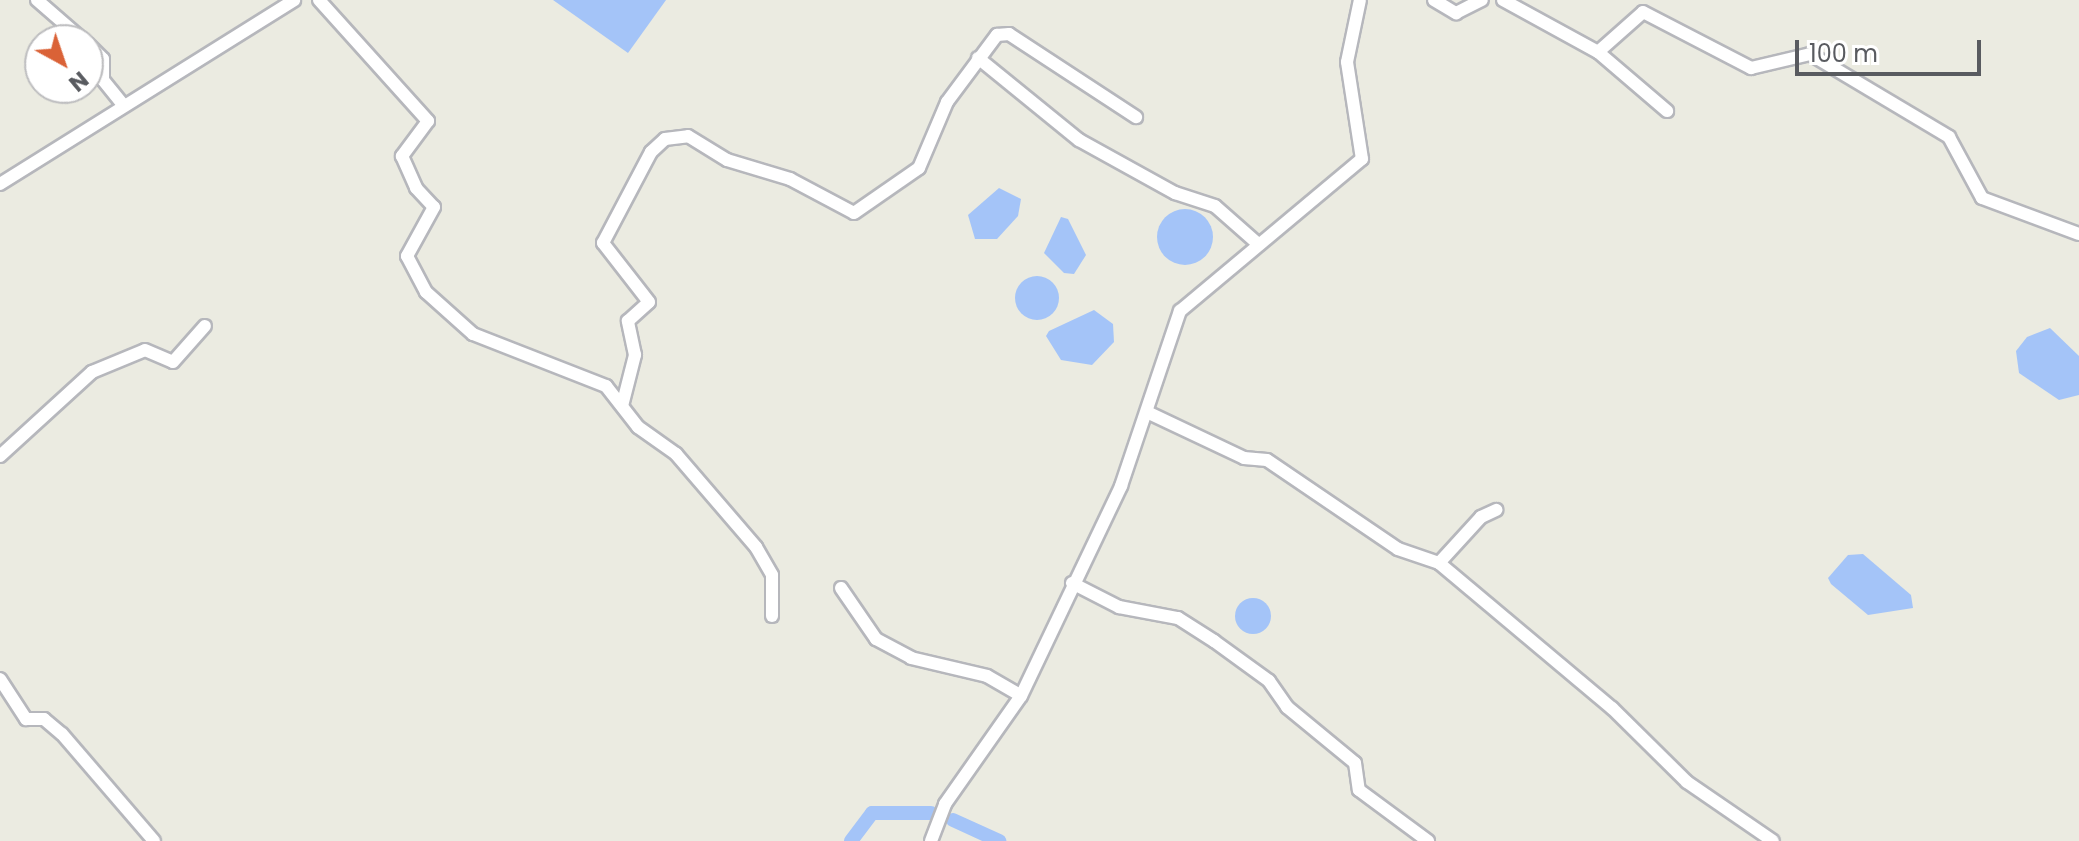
<!DOCTYPE html>
<html>
<head>
<meta charset="utf-8">
<style>
  body { margin:0 }
  #map { position:relative; width:2079px; height:841px; overflow:hidden; background:#ebebe1; font-family:Poppins,sans-serif }
  div>[style] { position:absolute }
  .water>* { inset:0; background:#a4c4f8 }
  .round { border-radius:50% }
  .canal>* { height:14px; margin:-7px; padding:0 7px; transform-origin:7px; border-radius:7px; background:#a4c4f8 }
  .roads { filter:drop-shadow(2px 0 #b6b7bc) drop-shadow(-2px 0 #b6b7bc) drop-shadow(0 2px #b6b7bc) drop-shadow(0 -2px #b6b7bc) }
  .street>* { height:12px; margin:-6px; padding:0 6px; transform-origin:6px; border-radius:6px; background:#fff }
  span { translate:-50% -50%; white-space:nowrap; text-align:center; line-height:1.15; -webkit-text-stroke:6px #fff; paint-order:stroke }
  .north { position:absolute; left:24px; top:24px; width:80px; height:80px; box-sizing:border-box; background:#fff; border:2px solid #bdbdbf; border-radius:50%; rotate:140deg; font-size:22px; font-weight:700; line-height:32px; text-align:center; color:#595b60 }
  .north::after { content:''; display:block; margin:auto; width:28px; height:36px; background:#da6237; clip-path:polygon(50% 0,100% 100%,50% 72%,0 100%) }
  .scale { position:absolute; left:1795px; top:40px; width:186px; height:36px; box-sizing:border-box; border:4px solid #595b60; border-top:0; padding-left:10px; font-size:24px; line-height:28px; white-space:nowrap; color:#595b60; -webkit-text-stroke:6px #fff; paint-order:stroke }
</style>
</head>
<body>
<div id="map">
  <div class="water">
    <i style="clip-path:polygon(553px 0,666px 0,628px 53px)"></i>
    <i style="clip-path:polygon(999px 188px,1021px 199px,1018px 216px,997px 239px,975px 239px,968px 215px)"></i>
    <i class="round" style="left:1157px;top:209px;width:56px;height:56px"></i>
    <i style="clip-path:polygon(1061px 217px,1068px 219px,1086px 255px,1074px 274px,1064px 273px,1044px 253px)"></i>
    <i class="round" style="left:1015px;top:276px;width:44px;height:44px"></i>
    <i style="clip-path:polygon(1094px 310px,1113px 324px,1114px 342px,1092px 365px,1061px 360px,1046px 336px,1049px 331px)"></i>
    <i style="clip-path:polygon(2050px 328px,2079px 356px,2079px 395px,2059px 400px,2019px 373px,2016px 351px,2027px 337px)"></i>
    <i style="clip-path:polygon(1863px 554px,1911px 595px,1913px 608px,1868px 615px,1831px 584px,1828px 578px,1848px 555px)"></i>
    <i class="round" style="left:1235px;top:598px;width:36px;height:36px"></i>
  </div>
  <div class="canal">
    <i style="left:953px;top:820px;width:51px;rotate:24.5deg"></i>
    <i style="left:851px;top:841px;width:35px;rotate:-53deg"></i>
    <i style="left:872px;top:813px;width:59px"></i>
  </div>
  <div class="roads">
    <div class="street">
      <i style="left:37px;top:0;width:61px;rotate:41deg"></i>
      <i style="left:319px;top:0;width:163px;rotate:48deg"></i>
      <i style="left:428px;top:121px;width:44px;rotate:126.6deg"></i>
      <i style="left:402px;top:156px;width:35px;rotate:66deg"></i>
      <i style="left:416px;top:188px;width:26px;rotate:47deg"></i>
      <i style="left:434px;top:207px;width:56px;rotate:118.9deg"></i>
      <i style="left:407px;top:256px;width:41px;rotate:62.2deg"></i>
      <i style="left:426px;top:292px;width:63px;rotate:41.8deg"></i>
      <i style="left:473px;top:334px;width:143px;rotate:21.4deg"></i>
      <i style="left:606px;top:386px;width:52px;rotate:52deg"></i>
      <i style="left:638px;top:427px;width:47px;rotate:35.4deg"></i>
      <i style="left:676px;top:454px;width:123px;rotate:49.3deg"></i>
      <i style="left:756px;top:547px;width:32px;rotate:60deg"></i>
      <i style="left:772px;top:575px;width:41px;rotate:90deg"></i>
      <i style="left:1434px;top:0;width:26px;rotate:31deg"></i>
      <i style="left:1456px;top:13px;width:29px;rotate:-27deg"></i>
      <i style="left:1503px;top:0;width:108px;rotate:28.7deg"></i>
      <i style="left:1598px;top:52px;width:91px;rotate:40.5deg"></i>
      <i style="left:88px;top:44px;width:21px;rotate:45deg"></i>
      <i style="left:103px;top:59px;width:21px;rotate:90deg"></i>
      <i style="left:103px;top:80px;width:32px;rotate:51deg"></i>
      <i style="left:1598px;top:52px;width:60px;rotate:-41.6deg"></i>
      <i style="left:1643px;top:12px;width:122px;rotate:27.4deg"></i>
      <i style="left:1751px;top:68px;width:61px;rotate:-13.3deg"></i>
      <i style="left:1810px;top:54px;width:162px;rotate:30.8deg"></i>
      <i style="left:1949px;top:137px;width:69px;rotate:61.6deg"></i>
      <i style="left:1982px;top:198px;width:103px;rotate:20.4deg"></i>
      <i style="left:978px;top:58px;width:130px;rotate:39.1deg"></i>
      <i style="left:1079px;top:140px;width:110px;rotate:28.9deg"></i>
      <i style="left:1175px;top:193px;width:42px;rotate:18deg"></i>
      <i style="left:1215px;top:206px;width:56px;rotate:41.4deg"></i>
      <i style="left:0;top:184px;width:347px;rotate:-32deg"></i>
      <i style="left:622px;top:406px;width:53px;rotate:-75.7deg"></i>
      <i style="left:635px;top:355px;width:35px;rotate:-102deg"></i>
      <i style="left:628px;top:321px;width:28px;rotate:-42deg"></i>
      <i style="left:649px;top:302px;width:75px;rotate:-127.9deg"></i>
      <i style="left:603px;top:243px;width:103px;rotate:-62.2deg"></i>
      <i style="left:651px;top:152px;width:19px;rotate:-43deg"></i>
      <i style="left:665px;top:139px;width:23px;rotate:-7deg"></i>
      <i style="left:688px;top:136px;width:46px;rotate:31.6deg"></i>
      <i style="left:727px;top:160px;width:66px;rotate:16.8deg"></i>
      <i style="left:790px;top:179px;width:72px;rotate:28deg"></i>
      <i style="left:854px;top:213px;width:79px;rotate:-34.7deg"></i>
      <i style="left:919px;top:168px;width:72px;rotate:-67deg"></i>
      <i style="left:947px;top:102px;width:84px;rotate:-53.3deg"></i>
      <i style="left:997px;top:35px;width:12px;rotate:-5deg"></i>
      <i style="left:1009px;top:34px;width:152px;rotate:33.2deg"></i>
      <i style="left:1149px;top:413px;width:105px;rotate:25.3deg"></i>
      <i style="left:1244px;top:458px;width:23px;rotate:5deg"></i>
      <i style="left:1267px;top:460px;width:158px;rotate:34.2deg"></i>
      <i style="left:1398px;top:549px;width:43px;rotate:18.9deg"></i>
      <i style="left:1439px;top:563px;width:62px;rotate:-47.6deg"></i>
      <i style="left:1481px;top:517px;width:17px;rotate:-25deg"></i>
      <i style="left:0;top:456px;width:125px;rotate:-42.4deg"></i>
      <i style="left:92px;top:372px;width:57px;rotate:-22.5deg"></i>
      <i style="left:145px;top:350px;width:30px;rotate:23deg"></i>
      <i style="left:173px;top:362px;width:48px;rotate:-48.4deg"></i>
      <i style="left:1439px;top:563px;width:226px;rotate:40deg"></i>
      <i style="left:1612px;top:708px;width:105px;rotate:44.6deg"></i>
      <i style="left:1687px;top:782px;width:104px;rotate:34.5deg"></i>
      <i style="left:1072px;top:583px;width:53px;rotate:27.1deg"></i>
      <i style="left:1119px;top:607px;width:60px;rotate:10.6deg"></i>
      <i style="left:1178px;top:618px;width:43px;rotate:32.6deg"></i>
      <i style="left:1214px;top:641px;width:68px;rotate:36deg"></i>
      <i style="left:1269px;top:681px;width:32px;rotate:55deg"></i>
      <i style="left:1287px;top:707px;width:88px;rotate:39.5deg"></i>
      <i style="left:1355px;top:763px;width:27px;rotate:82deg"></i>
      <i style="left:1359px;top:790px;width:86px;rotate:36.5deg"></i>
      <i style="left:841px;top:588px;width:62px;rotate:55.5deg"></i>
      <i style="left:876px;top:639px;width:40px;rotate:28deg"></i>
      <i style="left:911px;top:658px;width:78px;rotate:13.3deg"></i>
      <i style="left:987px;top:676px;width:39px;rotate:30deg"></i>
      <i style="left:0;top:679px;width:48px;rotate:57deg"></i>
      <i style="left:26px;top:719px;width:18px"></i>
      <i style="left:44px;top:719px;width:23px;rotate:40deg"></i>
      <i style="left:62px;top:734px;width:141px;rotate:49.3deg"></i>
      <i style="left:931px;top:841px;width:40px;rotate:-69deg"></i>
      <i style="left:945px;top:804px;width:132px;rotate:-54.9deg"></i>
      <i style="left:1021px;top:696px;width:233px;rotate:-64.5deg"></i>
      <i style="left:1121px;top:486px;width:185px;rotate:-71.4deg"></i>
      <i style="left:1180px;top:311px;width:237px;rotate:-39.9deg"></i>
      <i style="left:1362px;top:159px;width:98px;rotate:-98.8deg"></i>
      <i style="left:1347px;top:62px;width:63px;rotate:-78.2deg"></i>
    </div>
  </div>
  <div class="north">N</div>
  <div class="scale">100 m</div>
</div>
</body>
</html>
